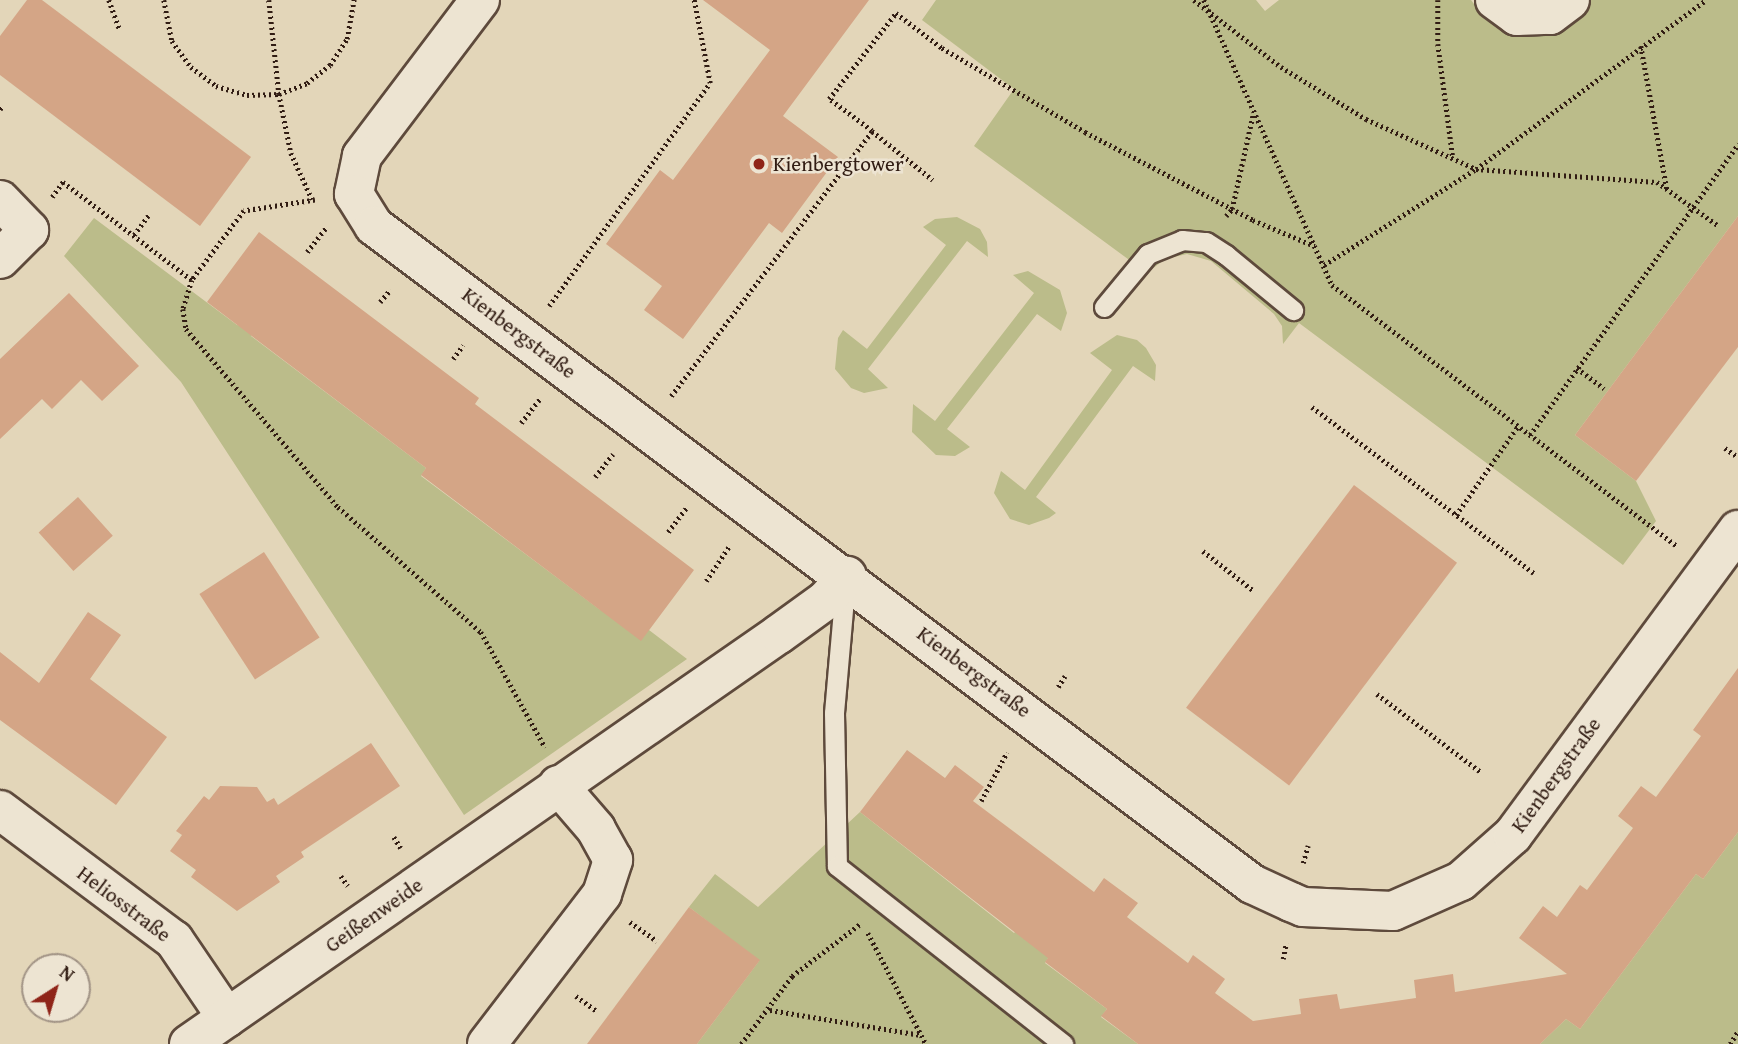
<!DOCTYPE html>
<html>
<head>
<meta charset="utf-8">
<style>
  body { margin:0 }
  #map { position:relative; width:1738px; height:1044px; overflow:hidden; background:#e3d6b9; font-family:"Gentium Book Plus",serif }
  div>[style] { position:absolute }
  .green>* { inset:0; background:#bbbc8a }
  .building>* { inset:0; background:#d4a586; transform-origin:0 0 }
  .path>* { height:4.5px; margin-top:-2.25px; transform-origin:0; background:repeating-linear-gradient(90deg,#311c13 0 2px,transparent 0 5.5px) }
  .roads { filter:drop-shadow(2px 0 #5e4a3c) drop-shadow(-2px 0 #5e4a3c) drop-shadow(0 2px #5e4a3c) drop-shadow(0 -2px #5e4a3c) }
  .lane>* { height:19px; margin:-9.5px; padding:0 9.5px; transform-origin:9.5px; border-radius:9.5px; background:#ede4d2 }
  .street>* { height:38px; margin:-19px; padding:0 19px; transform-origin:19px; border-radius:19px; background:#ede4d2 }
  .dots>* { width:19px; height:19px; translate:-50% -50%; box-sizing:border-box; border:4px solid #ede4d2; border-radius:50% }
  span { translate:-50% -50%; white-space:nowrap; text-align:center; line-height:1.15; -webkit-text-stroke:5px #ede4d2; paint-order:stroke }
  .poi-label { font-size:21px; color:#311c13 }
  .left { translate:0 -50%; text-align:left }
  .street-label { font-size:21px; color:#311c13 }
  .north { position:absolute; left:21px; top:953px; width:70px; height:70px; box-sizing:border-box; background:#ede4d2; border:2px solid #a29486; border-radius:50%; rotate:37deg; font-size:19px; font-weight:700; line-height:28px; text-align:center; color:#311c13 }
  .north::after { content:''; display:block; margin:auto; width:24px; height:32px; background:#8f2418; clip-path:polygon(50% 0,100% 100%,50% 72%,0 100%) }
</style>
</head>
<body>
<div id="map">
  <div class="green">
    <i style="clip-path:polygon(936px 0,1256px 0,1265px 11px,1279px 0,1471px 0,1486px 20px,1517px 33px,1588px 0,1738px 0,1738px 216px,1575px 435px,1636px 481px,1656px 521px,1623px 565px,1299px 323px,1283px 344px,1282px 326px,1274px 314px,1211px 261px,1187px 254px,1165px 259px,1147px 273px,974px 146px,1014px 89px,922px 20px)"></i>
    <i style="clip-path:polygon(957px 217px,980px 229px,987px 242px,988px 257px,967px 241px,868px 369px,888px 388px,864px 393px,851px 388px,835px 369px,838px 338px,843px 330px,867px 349px,946px 245px,923px 227px,935px 219px)"></i>
    <i style="clip-path:polygon(94px 218px,237px 325px,255px 329px,251px 336px,426px 468px,421px 476px,599px 609px,649px 630px,687px 659px,464px 815px,181px 382px,64px 256px)"></i>
    <i style="clip-path:polygon(1028px 271px,1060px 290px,1067px 313px,1061px 331px,1037px 314px,947px 429px,970px 447px,955px 456px,936px 455px,912px 432px,913px 404px,935px 421px,1034px 293px,1013px 275px)"></i>
    <i style="clip-path:polygon(1117px 335px,1137px 340px,1146px 348px,1156px 365px,1155px 381px,1133px 366px,1036px 497px,1056px 513px,1049px 518px,1029px 525px,1010px 519px,994px 493px,1001px 471px,1025px 490px,1112px 370px,1090px 353px)"></i>
    <i style="clip-path:polygon(860px 812px,1014px 933px,1017px 930px,1050px 955px,1045px 963px,1107px 1009px,1101px 1017px,1138px 1044px,697px 1044px,759px 961px,689px 907px,715px 874px,758px 907px)"></i>
    <i style="clip-path:polygon(1738px 832px,1738px 1044px,1540px 1044px,1566px 1019px,1580px 1029px,1696px 874px,1703px 879px)"></i>
  </div>
  <div class="building">
    <i style="clip-path:polygon(27px 0,42px 0,251px 157px,200px 226px,0 75px,0 36px)"></i>
    <i style="clip-path:polygon(703px 0,869px 0,783px 116px,838px 157px,782px 233px,769px 223px,683px 339px,644px 310px,662px 286px,606px 244px,660px 170px,673px 180px,770px 50px)"></i>
    <i style="clip-path:polygon(1738px 216px,1738px 347px,1636px 481px,1575px 435px)"></i>
    <i style="clip-path:polygon(259px 232px,479px 398px,475px 404px,694px 570px,641px 641px,421px 475px,426px 468px,207px 302px)"></i>
    <i style="clip-path:polygon(69px 293px,139px 366px,102px 401px,81px 380px,52px 409px,42px 399px,0 439px,0 359px)"></i>
    <i style="left:1354px;top:485px;width:129px;height:279px;rotate:37deg"></i>
    <i style="left:78px;top:497px;width:52px;height:53px;rotate:48deg"></i>
    <i style="left:264px;top:552px;width:102px;height:77px;rotate:57deg"></i>
    <i style="clip-path:polygon(88px 612px,121px 635px,90px 679px,167px 737px,116px 805px,0 720px,0 652px,39px 683px)"></i>
    <i style="clip-path:polygon(1738px 668px,1738px 832px,1703px 879px,1696px 874px,1580px 1029px,1566px 1019px,1540px 1044px,1138px 1044px,1101px 1016px,1107px 1009px,1045px 962px,1048px 958px,860px 812px,907px 750px,945px 778px,955px 765px,984px 787px,973px 801px,1094px 892px,1104px 878px,1138px 903px,1127px 917px,1188px 963px,1193px 955px,1225px 979px,1215px 993px,1253px 1021px,1301px 1014px,1299px 999px,1337px 994px,1340px 1009px,1416px 998px,1414px 980px,1453px 974px,1455px 992px,1567px 974px,1519px 938px,1543px 906px,1557px 917px,1580px 885px,1587px 890px,1633px 828px,1618px 816px,1641px 786px,1656px 797px,1701px 736px,1693px 730px)"></i>
    <i style="clip-path:polygon(371px 743px,400px 786px,301px 852px,304px 857px,276px 876px,280px 882px,237px 911px,191px 877px,196px 870px,170px 851px,182px 835px,176px 831px,204px 796px,209px 800px,220px 786px,257px 787px,267px 802px,274px 798px,278px 805px)"></i>
    <i style="clip-path:polygon(689px 907px,760px 960px,697px 1044px,587px 1044px)"></i>
  </div>
  <div class="path">
    <i style="left:109px;top:0;width:30px;rotate:70deg"></i>
    <i style="left:164px;top:0;width:42px;rotate:79deg"></i>
    <i style="left:172px;top:41px;width:32px;rotate:54deg"></i>
    <i style="left:191px;top:67px;width:31px;rotate:37deg"></i>
    <i style="left:216px;top:86px;width:32px;rotate:16deg"></i>
    <i style="left:247px;top:95px;width:32px;rotate:-2deg"></i>
    <i style="left:279px;top:94px;width:30px;rotate:-21deg"></i>
    <i style="left:307px;top:83px;width:29px;rotate:-38deg"></i>
    <i style="left:330px;top:65px;width:31px;rotate:-57deg"></i>
    <i style="left:347px;top:39px;width:40px;rotate:-80deg"></i>
    <i style="left:269px;top:0;width:95px;rotate:83.9deg"></i>
    <i style="left:279px;top:94px;width:60px;rotate:78.5deg"></i>
    <i style="left:291px;top:153px;width:51px;rotate:65.5deg"></i>
    <i style="left:1194px;top:0;width:110px;rotate:37.6deg"></i>
    <i style="left:1281px;top:67px;width:100px;rotate:31.5deg"></i>
    <i style="left:1366px;top:119px;width:121px;rotate:24.4deg"></i>
    <i style="left:1476px;top:169px;width:181px;rotate:4.1deg"></i>
    <i style="left:1657px;top:182px;width:76px;rotate:35.4deg"></i>
    <i style="left:1204px;top:0;width:312px;rotate:65.8deg"></i>
    <i style="left:1332px;top:285px;width:433px;rotate:37.1deg"></i>
    <i style="left:1438px;top:0;width:44px;rotate:90deg"></i>
    <i style="left:1438px;top:44px;width:115px;rotate:82.5deg"></i>
    <i style="left:1641px;top:46px;width:145px;rotate:79.7deg"></i>
    <i style="left:0;top:109px;width:4px;rotate:-45deg"></i>
    <i style="left:872px;top:131px;width:78px;rotate:38.8deg"></i>
    <i style="left:52px;top:197px;width:19px;rotate:-54deg"></i>
    <i style="left:63px;top:182px;width:162px;rotate:37.2deg"></i>
    <i style="left:315px;top:200px;width:72px;rotate:171.2deg"></i>
    <i style="left:244px;top:211px;width:86px;rotate:127deg"></i>
    <i style="left:192px;top:280px;width:30px;rotate:107deg"></i>
    <i style="left:183px;top:309px;width:20px;rotate:81deg"></i>
    <i style="left:186px;top:329px;width:234px;rotate:49.5deg"></i>
    <i style="left:338px;top:507px;width:190px;rotate:41.2deg"></i>
    <i style="left:481px;top:632px;width:132px;rotate:60.9deg"></i>
    <i style="left:1226px;top:216px;width:9px;rotate:-49deg"></i>
    <i style="left:1232px;top:209px;width:97px;rotate:-77.5deg"></i>
    <i style="left:134px;top:235px;width:26px;rotate:-54deg"></i>
    <i style="left:307px;top:252px;width:31px;rotate:-52deg"></i>
    <i style="left:1324px;top:265px;width:180px;rotate:-32.3deg"></i>
    <i style="left:1476px;top:169px;width:285px;rotate:-36.3deg"></i>
    <i style="left:380px;top:302px;width:16px;rotate:-50deg"></i>
    <i style="left:549px;top:306px;width:275px;rotate:-54.2deg"></i>
    <i style="left:710px;top:83px;width:85px;rotate:-100.9deg"></i>
    <i style="left:453px;top:359px;width:17px;rotate:-54deg"></i>
    <i style="left:1577px;top:368px;width:34px;rotate:37deg"></i>
    <i style="left:671px;top:396px;width:333px;rotate:-52.8deg"></i>
    <i style="left:872px;top:131px;width:54px;rotate:-143.3deg"></i>
    <i style="left:829px;top:99px;width:109px;rotate:-52.1deg"></i>
    <i style="left:896px;top:13px;width:58px;rotate:37.3deg"></i>
    <i style="left:942px;top:48px;width:166px;rotate:30.4deg"></i>
    <i style="left:1085px;top:132px;width:190px;rotate:27.6deg"></i>
    <i style="left:1253px;top:220px;width:67px;rotate:22.8deg"></i>
    <i style="left:1312px;top:407px;width:277px;rotate:36.8deg"></i>
    <i style="left:521px;top:423px;width:31px;rotate:-52deg"></i>
    <i style="left:1530px;top:435px;width:358px;rotate:-54.4deg"></i>
    <i style="left:1725px;top:448px;width:16px;rotate:35deg"></i>
    <i style="left:595px;top:477px;width:29px;rotate:-52deg"></i>
    <i style="left:1456px;top:515px;width:108px;rotate:-55.1deg"></i>
    <i style="left:668px;top:532px;width:30px;rotate:-53deg"></i>
    <i style="left:1203px;top:551px;width:65px;rotate:38.1deg"></i>
    <i style="left:706px;top:581px;width:43px;rotate:-56.3deg"></i>
    <i style="left:1058px;top:687px;width:13px;rotate:-58deg"></i>
    <i style="left:1377px;top:694px;width:130px;rotate:36.9deg"></i>
    <i style="left:981px;top:801px;width:55px;rotate:-62deg"></i>
    <i style="left:394px;top:837px;width:13px;rotate:58deg"></i>
    <i style="left:1303px;top:863px;width:18px;rotate:-74deg"></i>
    <i style="left:341px;top:876px;width:12px;rotate:55deg"></i>
    <i style="left:630px;top:922px;width:33px;rotate:35deg"></i>
    <i style="left:868px;top:933px;width:125px;rotate:62.4deg"></i>
    <i style="left:1283px;top:959px;width:16px;rotate:-79deg"></i>
    <i style="left:576px;top:996px;width:27px;rotate:36deg"></i>
    <i style="left:770px;top:1010px;width:153px;rotate:9.4deg"></i>
    <i style="left:741px;top:1044px;width:85px;rotate:-53.1deg"></i>
    <i style="left:792px;top:976px;width:86px;rotate:-37.4deg"></i>
    <i style="left:1730px;top:1044px;width:15px;rotate:-58deg"></i>
  </div>
  <div class="roads">
    <div class="lane">
      <i style="left:1104px;top:307px;width:69px;rotate:-50.3deg"></i>
      <i style="left:1148px;top:254px;width:37px;rotate:-22deg"></i>
      <i style="left:1182px;top:240px;width:24px;rotate:5deg"></i>
      <i style="left:1206px;top:242px;width:24px;rotate:33deg"></i>
      <i style="left:1226px;top:255px;width:87px;rotate:39.4deg"></i>
      <i style="left:845px;top:587px;width:126px;rotate:95deg"></i>
      <i style="left:834px;top:713px;width:153px;rotate:88.9deg"></i>
      <i style="left:837px;top:866px;width:288px;rotate:38.2deg"></i>
    </div>
    <div class="street">
      <i style="left:480px;top:0;width:196px;rotate:127.1deg"></i>
      <i style="left:362px;top:156px;width:39px;rotate:102deg"></i>
      <i style="left:354px;top:194px;width:38px;rotate:58deg"></i>
      <i style="left:374px;top:226px;width:1097px;rotate:36.85deg"></i>
      <i style="left:1252px;top:884px;width:43px;rotate:24.8deg"></i>
      <i style="left:1291px;top:902px;width:13px;rotate:23deg"></i>
      <i style="left:1303px;top:907px;width:90px;rotate:2.5deg"></i>
      <i style="left:1393px;top:911px;width:74px;rotate:-23.8deg"></i>
      <i style="left:1461px;top:881px;width:69px;rotate:-41.5deg"></i>
      <i style="left:1513px;top:835px;width:379px;rotate:-53.6deg"></i>
      <i style="left:1495px;top:0;width:27px;rotate:36deg"></i>
      <i style="left:1517px;top:16px;width:33px;rotate:-2deg"></i>
      <i style="left:1550px;top:15px;width:25px;rotate:-37deg"></i>
      <i style="left:0;top:200px;width:42px;rotate:46deg"></i>
      <i style="left:29px;top:230px;width:41px;rotate:135deg"></i>
      <i style="left:0;top:810px;width:217px;rotate:36.8deg"></i>
      <i style="left:174px;top:940px;width:94px;rotate:55.8deg"></i>
      <i style="left:189px;top:1044px;width:718px;rotate:-34.8deg"></i>
      <i style="left:779px;top:634px;width:58px;rotate:-35.9deg"></i>
      <i style="left:826px;top:600px;width:32px;rotate:-49deg"></i>
      <i style="left:487px;top:1044px;width:189px;rotate:-52.5deg"></i>
      <i style="left:602px;top:894px;width:36px;rotate:-72deg"></i>
      <i style="left:613px;top:860px;width:35px;rotate:-119deg"></i>
      <i style="left:596px;top:829px;width:58px;rotate:-130.8deg"></i>
    </div>
  </div>
  <div class="dots">
    <i style="left:759px;top:164px;background:#8f2418"></i>
  </div>
  <div class="poi-label">
    <span class="left" style="left:773px;top:164px">Kienbergtower</span>
  </div>
  <div class="street-label">
    <span style="left:519px;top:333px;rotate:37deg">Kienbergstraße</span>
    <span style="left:974px;top:672px;rotate:37deg">Kienbergstraße</span>
    <span style="left:1556px;top:775px;rotate:-54deg">Kienbergstraße</span>
    <span style="left:124px;top:904px;rotate:37deg">Heliosstraße</span>
    <span style="left:374px;top:915px;rotate:-35deg">Geißenweide</span>
  </div>
  <div class="north">N</div>
</div>
</body>
</html>
